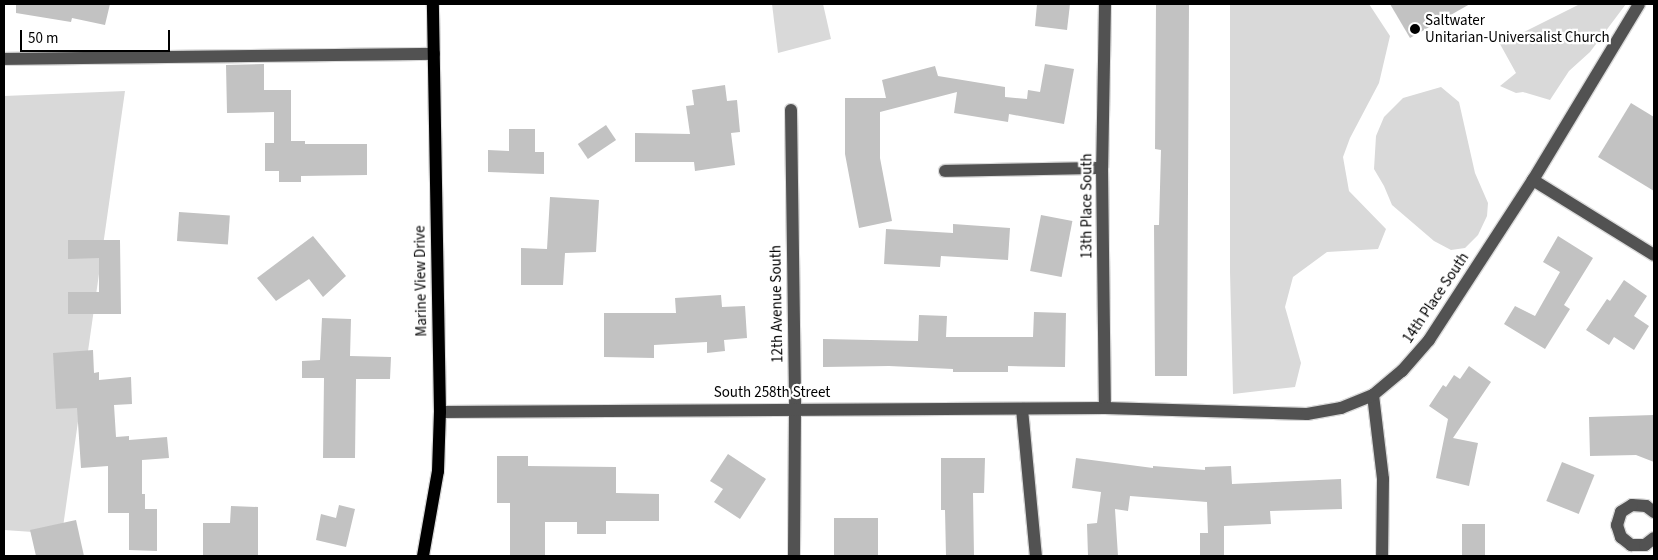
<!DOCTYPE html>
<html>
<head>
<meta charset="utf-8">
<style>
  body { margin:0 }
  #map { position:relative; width:1658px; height:560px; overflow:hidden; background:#fff; font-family:"Source Sans 3",sans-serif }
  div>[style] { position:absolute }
  .green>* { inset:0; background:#d9d9d9 }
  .building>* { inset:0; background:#c2c2c2; transform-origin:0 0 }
  .roads { filter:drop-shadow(1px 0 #dbdbdb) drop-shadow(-1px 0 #dbdbdb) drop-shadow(0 1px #dbdbdb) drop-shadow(0 -1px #dbdbdb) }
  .minor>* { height:12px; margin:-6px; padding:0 6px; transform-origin:6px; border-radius:6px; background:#525252 }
  .major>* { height:12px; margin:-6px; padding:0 6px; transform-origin:6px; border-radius:6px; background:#000 }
  .dots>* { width:14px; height:14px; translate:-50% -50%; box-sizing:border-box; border:2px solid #fff; border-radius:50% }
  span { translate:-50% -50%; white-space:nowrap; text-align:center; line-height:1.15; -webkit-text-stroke:4.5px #fff; paint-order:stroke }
  .poi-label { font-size:15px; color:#000 }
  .left { translate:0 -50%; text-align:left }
  .street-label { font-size:15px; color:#000 }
  .frame { position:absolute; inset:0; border:5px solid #000; pointer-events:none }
  .scale { position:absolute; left:20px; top:30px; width:150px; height:22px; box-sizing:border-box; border:2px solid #000; border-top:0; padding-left:6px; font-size:15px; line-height:18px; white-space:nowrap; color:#000; -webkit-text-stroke:4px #fff; paint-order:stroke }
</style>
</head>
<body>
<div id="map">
  <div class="green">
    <i style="clip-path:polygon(772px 4px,823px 4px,831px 39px,778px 53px)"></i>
    <i style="clip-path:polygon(1230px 4px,1369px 4px,1390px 36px,1379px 83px,1350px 138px,1343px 157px,1349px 191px,1386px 229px,1378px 249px,1327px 252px,1293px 277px,1285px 307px,1301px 363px,1295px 387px,1233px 394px,1230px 272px)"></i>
    <i style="clip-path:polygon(1580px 4px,1626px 4px,1590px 52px,1569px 71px,1550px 100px,1523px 92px,1516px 93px,1500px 86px,1516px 73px,1500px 44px)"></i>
    <i style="clip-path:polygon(1441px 87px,1459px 102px,1475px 173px,1488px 203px,1487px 216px,1478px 235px,1465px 248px,1451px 250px,1434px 241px,1392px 205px,1384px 186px,1374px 169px,1376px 136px,1384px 117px,1403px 98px)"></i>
    <i style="clip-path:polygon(125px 91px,62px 534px,4px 530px,4px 96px)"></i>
  </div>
  <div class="building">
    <i style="clip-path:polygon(16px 4px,110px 4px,105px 25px,72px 18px,71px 22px,16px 13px)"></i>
    <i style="clip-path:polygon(1037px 4px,1070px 4px,1067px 30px,1035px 26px)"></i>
    <i style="clip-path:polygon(1156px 4px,1189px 4px,1187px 376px,1155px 376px,1154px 225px,1159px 225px,1161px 150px,1155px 149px)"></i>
    <i style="clip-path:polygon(1390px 4px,1470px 4px,1410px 38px)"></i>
    <i style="clip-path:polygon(264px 64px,264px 90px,291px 90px,291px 141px,305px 141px,305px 144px,367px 144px,367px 175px,301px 176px,301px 182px,279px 182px,279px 171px,265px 171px,265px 143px,274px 143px,274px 112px,227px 113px,226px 65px)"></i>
    <i style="clip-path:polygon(1045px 64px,1074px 69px,1064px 124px,1009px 114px,1008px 122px,954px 113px,957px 92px,880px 112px,880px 158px,892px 221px,859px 228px,845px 154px,845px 98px,886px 98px,882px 80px,935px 66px,938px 76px,1005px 87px,1005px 97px,1027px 99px,1028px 90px,1040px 92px)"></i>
    <i style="clip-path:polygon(725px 85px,727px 101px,737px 100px,740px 132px,731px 133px,735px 165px,695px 171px,694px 162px,635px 162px,635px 133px,690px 134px,686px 106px,694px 105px,692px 90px)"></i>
    <i style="clip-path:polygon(1631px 103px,1654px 117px,1654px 191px,1598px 157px)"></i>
    <i style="left:606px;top:125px;width:18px;height:34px;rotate:56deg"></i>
    <i style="clip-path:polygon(509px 129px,535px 129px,535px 152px,544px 152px,544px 174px,488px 172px,488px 150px,509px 151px)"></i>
    <i style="clip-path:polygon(550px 197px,599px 200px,596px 252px,565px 253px,563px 285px,521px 285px,521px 248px,547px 249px)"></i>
    <i style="left:179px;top:212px;width:51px;height:29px;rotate:4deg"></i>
    <i style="left:1041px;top:215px;width:32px;height:57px;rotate:11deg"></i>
    <i style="clip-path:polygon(953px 224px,1010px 228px,1008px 260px,941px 256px,940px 267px,884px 264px,886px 229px,953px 233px)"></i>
    <i style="clip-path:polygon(313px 236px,346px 276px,323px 297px,309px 279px,276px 301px,257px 278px)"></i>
    <i style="clip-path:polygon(1558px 236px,1593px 258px,1564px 305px,1570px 309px,1545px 349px,1504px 324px,1515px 306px,1535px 316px,1560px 272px,1543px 262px)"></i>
    <i style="clip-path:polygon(68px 240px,120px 240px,121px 314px,68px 314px,68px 292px,99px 292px,99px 258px,68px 259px)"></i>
    <i style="clip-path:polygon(1624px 280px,1647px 296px,1634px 316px,1649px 326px,1634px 350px,1614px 337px,1609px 345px,1586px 330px,1607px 299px,1610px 301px)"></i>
    <i style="clip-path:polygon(721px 295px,722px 307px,745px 306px,747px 338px,724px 340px,725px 351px,707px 353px,707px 342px,654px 345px,654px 358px,604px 357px,604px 313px,676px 313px,675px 298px)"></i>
    <i style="clip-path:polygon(1034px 312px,1066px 313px,1065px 367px,1008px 366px,1008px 372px,953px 372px,953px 369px,889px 366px,823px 367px,823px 339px,918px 341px,919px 315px,947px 316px,946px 337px,1033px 337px)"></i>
    <i style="clip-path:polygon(322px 318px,351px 319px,350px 356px,391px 357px,390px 379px,356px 379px,355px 458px,323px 458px,324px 378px,302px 378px,302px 361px,320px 360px)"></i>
    <i style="clip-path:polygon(93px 350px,94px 373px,99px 372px,99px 380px,131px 377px,132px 404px,114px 405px,116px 437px,129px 436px,129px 440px,167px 437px,169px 458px,142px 460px,142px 494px,145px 494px,145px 509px,157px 509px,157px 551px,129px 550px,129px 513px,108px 513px,108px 466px,81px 468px,77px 408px,56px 409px,53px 353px)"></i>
    <i style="clip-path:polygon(1469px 366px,1491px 382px,1453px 438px,1478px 443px,1469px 486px,1436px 478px,1448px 419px,1429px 406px,1443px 385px,1446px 387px,1454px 375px,1460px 379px)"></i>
    <i style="clip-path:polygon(1654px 415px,1654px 462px,1636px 455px,1590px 456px,1589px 417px)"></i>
    <i style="clip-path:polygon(728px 454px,766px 479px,740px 519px,714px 502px,723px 489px,710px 481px)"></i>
    <i style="clip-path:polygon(497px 456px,528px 456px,528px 466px,616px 467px,616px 493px,659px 494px,659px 521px,606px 521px,606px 534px,577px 534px,577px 522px,545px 522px,545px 556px,510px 556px,510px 503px,497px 503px)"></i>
    <i style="clip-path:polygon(941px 458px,985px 458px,984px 493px,973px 493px,974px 556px,946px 556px,945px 510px,941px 510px)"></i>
    <i style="clip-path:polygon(1076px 458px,1153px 468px,1153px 466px,1205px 470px,1205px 467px,1231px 466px,1232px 484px,1341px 479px,1342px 509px,1270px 511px,1271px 524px,1224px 526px,1224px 556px,1200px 556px,1200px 533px,1208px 533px,1207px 502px,1130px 496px,1128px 511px,1115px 509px,1118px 556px,1088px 556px,1087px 524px,1097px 523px,1101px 492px,1072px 488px)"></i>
    <i style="left:1562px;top:462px;width:35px;height:42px;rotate:22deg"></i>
    <i style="clip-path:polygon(339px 505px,355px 509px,346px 547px,316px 540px,321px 514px,336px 518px)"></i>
    <i style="clip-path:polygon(231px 506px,258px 507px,258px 556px,203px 556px,203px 523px,230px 523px)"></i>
    <i style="left:834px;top:518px;width:44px;height:37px"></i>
    <i style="clip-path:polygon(76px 520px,84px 556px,36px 556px,30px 530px)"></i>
    <i style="left:1462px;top:524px;width:23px;height:32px"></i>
  </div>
  <div class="roads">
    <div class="minor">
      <i style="left:1105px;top:4px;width:164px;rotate:91deg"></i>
      <i style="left:1102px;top:168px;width:240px;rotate:89.3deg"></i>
      <i style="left:4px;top:59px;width:430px;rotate:-0.7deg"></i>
      <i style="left:791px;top:110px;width:299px;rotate:89.2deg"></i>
      <i style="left:795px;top:409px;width:147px;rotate:90.4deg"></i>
      <i style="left:945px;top:171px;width:157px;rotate:-1.1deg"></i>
      <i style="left:1533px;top:180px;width:142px;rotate:31.8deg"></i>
      <i style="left:1373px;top:395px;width:85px;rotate:83.2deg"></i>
      <i style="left:1383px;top:479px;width:77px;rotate:90.7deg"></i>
      <i style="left:1022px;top:409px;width:148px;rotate:84.6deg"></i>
      <i style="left:440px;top:412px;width:665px;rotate:-0.34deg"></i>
      <i style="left:1105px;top:408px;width:202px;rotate:1.7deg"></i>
      <i style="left:1307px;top:414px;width:35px;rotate:-10deg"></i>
      <i style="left:1341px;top:408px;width:35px;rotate:-22deg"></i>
      <i style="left:1373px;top:395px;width:38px;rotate:-40deg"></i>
      <i style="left:1402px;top:371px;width:41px;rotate:-48.9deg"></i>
      <i style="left:1429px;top:340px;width:191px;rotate:-57deg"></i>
      <i style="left:1533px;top:180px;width:205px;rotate:-58.9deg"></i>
      <i style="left:1654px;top:512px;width:10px;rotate:-143deg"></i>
      <i style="left:1646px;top:506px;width:14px;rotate:-176deg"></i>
      <i style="left:1632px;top:505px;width:13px;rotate:148deg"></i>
      <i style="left:1621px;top:512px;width:14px;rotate:107deg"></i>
      <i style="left:1617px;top:525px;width:13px;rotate:72deg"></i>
      <i style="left:1621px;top:537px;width:13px;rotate:39deg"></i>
      <i style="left:1631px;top:545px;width:14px"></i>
      <i style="left:1645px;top:545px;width:11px;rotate:-38deg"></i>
    </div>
    <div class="major">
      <i style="left:423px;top:556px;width:86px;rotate:-80deg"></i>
      <i style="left:438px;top:471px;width:59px;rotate:-88.1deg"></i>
      <i style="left:440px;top:412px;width:408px;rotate:-91deg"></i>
    </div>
  </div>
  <div class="dots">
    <i style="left:1415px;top:29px;background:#000"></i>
  </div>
  <div class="poi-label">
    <span class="left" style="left:1425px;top:29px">Saltwater<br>Unitarian-Universalist Church</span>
  </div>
  <div class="street-label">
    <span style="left:1087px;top:206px;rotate:-90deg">13th Place South</span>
    <span style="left:421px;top:281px;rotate:-91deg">Marine View Drive</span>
    <span style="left:1436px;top:298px;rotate:-56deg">14th Place South</span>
    <span style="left:777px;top:304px;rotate:-91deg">12th Avenue South</span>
    <span style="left:772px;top:393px">South 258th Street</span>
  </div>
  <div class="frame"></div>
  <div class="scale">50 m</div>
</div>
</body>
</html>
